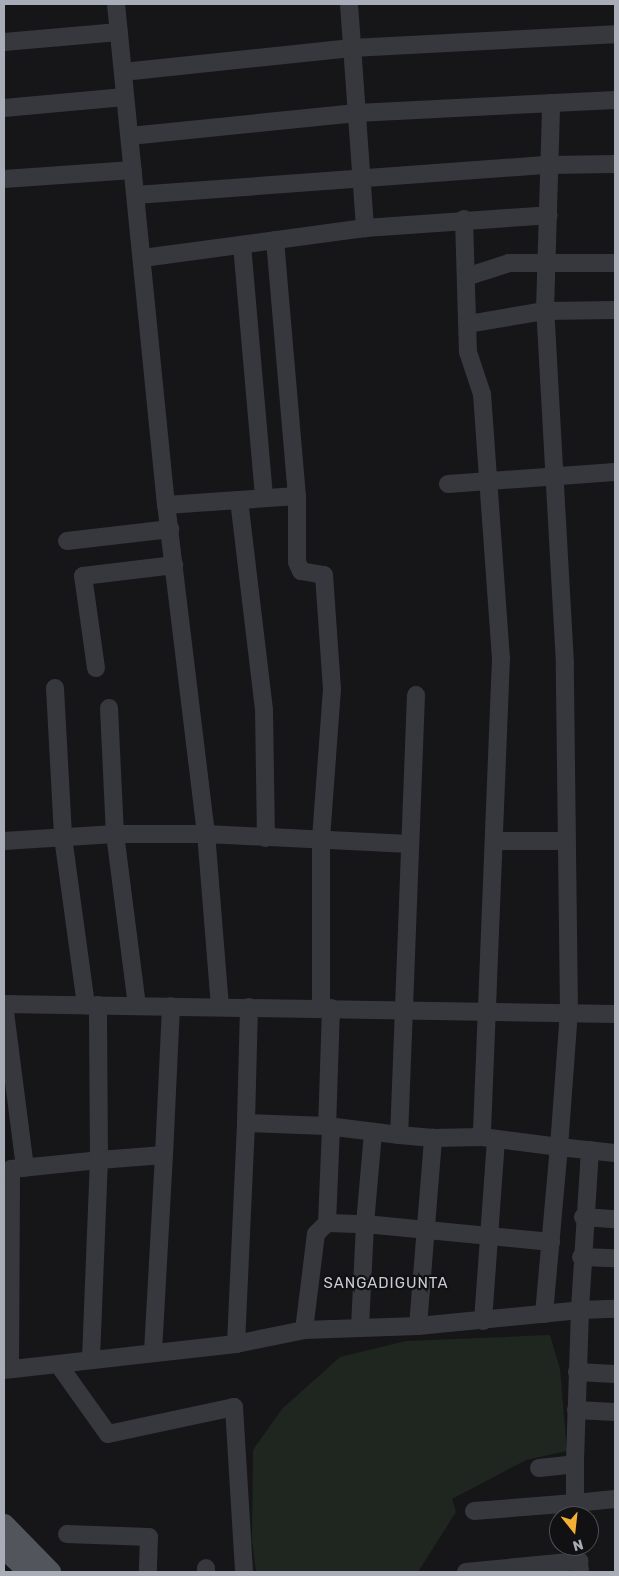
<!DOCTYPE html>
<html>
<head>
<meta charset="utf-8">
<style>
  body { margin:0 }
  #map { position:relative; width:619px; height:1576px; overflow:hidden; background:#161618; font-family:Rubik,sans-serif }
  div>[style] { position:absolute }
  .green>* { inset:0; background:#1e261f }
  .minor>* { height:18px; margin:-9px; padding:0 9px; transform-origin:9px; border-radius:9px; background:#37383d }
  .major>* { height:22px; margin:-11px; padding:0 11px; transform-origin:11px; border-radius:11px; background:#53555c }
  span { translate:-50% -50%; white-space:nowrap; text-align:center; line-height:1.15; -webkit-text-stroke:4.5px #111113; paint-order:stroke }
  .neighbourhood-label { font-size:15px; color:#c9ccd4; letter-spacing:1px }
  .frame { position:absolute; inset:0; border:5px solid #a8adb8; pointer-events:none }
  .north { position:absolute; left:549px; top:1506px; width:50px; height:50px; box-sizing:border-box; background:#111113; border:1px solid #4d4f55; border-radius:50%; rotate:164deg; font-size:14px; font-weight:700; line-height:20px; text-align:center; color:#a8adb8 }
  .north::after { content:''; display:block; margin:auto; width:18px; height:22px; background:#f2b134; clip-path:polygon(50% 0,100% 100%,50% 72%,0 100%) }
</style>
</head>
<body>
<div id="map">
  <div class="green">
    <i style="clip-path:polygon(550px 1335px,560px 1369px,567px 1451px,526px 1460px,452px 1499px,456px 1512px,418px 1572px,256px 1572px,252px 1540px,253px 1450px,282px 1409px,340px 1357px,406px 1341px)"></i>
  </div>
  <div class="minor">
    <i style="left:349px;top:4px;width:225px;rotate:85.9deg"></i>
    <i style="left:4px;top:42px;width:115px;rotate:-5deg"></i>
    <i style="left:123px;top:72px;width:230px;rotate:-6deg"></i>
    <i style="left:352px;top:48px;width:263px;rotate:-3deg"></i>
    <i style="left:4px;top:108px;width:121px;rotate:-5.2deg"></i>
    <i style="left:130px;top:136px;width:228px;rotate:-5.8deg"></i>
    <i style="left:357px;top:113px;width:258px;rotate:-2.9deg"></i>
    <i style="left:4px;top:179px;width:129px;rotate:-4deg"></i>
    <i style="left:136px;top:195px;width:413px;rotate:-4.2deg"></i>
    <i style="left:548px;top:165px;width:67px;rotate:-0.9deg"></i>
    <i style="left:464px;top:219px;width:133px;rotate:88.3deg"></i>
    <i style="left:468px;top:352px;width:44px;rotate:71.6deg"></i>
    <i style="left:482px;top:394px;width:265px;rotate:85.9deg"></i>
    <i style="left:501px;top:658px;width:479px;rotate:92.3deg"></i>
    <i style="left:482px;top:1137px;width:78px;rotate:7.4deg"></i>
    <i style="left:559px;top:1147px;width:135px;rotate:-85.8deg"></i>
    <i style="left:569px;top:1012px;width:348px;rotate:-90.7deg"></i>
    <i style="left:565px;top:664px;width:354px;rotate:-93.2deg"></i>
    <i style="left:545px;top:311px;width:208px;rotate:-88.3deg"></i>
    <i style="left:275px;top:240px;width:257px;rotate:85.1deg"></i>
    <i style="left:297px;top:496px;width:66px;rotate:90deg"></i>
    <i style="left:297px;top:562px;width:10px;rotate:66deg"></i>
    <i style="left:301px;top:571px;width:23px;rotate:10deg"></i>
    <i style="left:324px;top:575px;width:114px;rotate:86deg"></i>
    <i style="left:332px;top:689px;width:150px;rotate:94.2deg"></i>
    <i style="left:321px;top:839px;width:169px;rotate:90deg"></i>
    <i style="left:242px;top:245px;width:254px;rotate:85deg"></i>
    <i style="left:143px;top:258px;width:224px;rotate:-7.7deg"></i>
    <i style="left:365px;top:228px;width:184px;rotate:-4deg"></i>
    <i style="left:466px;top:277px;width:45px;rotate:-18deg"></i>
    <i style="left:509px;top:263px;width:106px"></i>
    <i style="left:468px;top:324px;width:78px;rotate:-9.6deg"></i>
    <i style="left:545px;top:311px;width:70px;rotate:-0.8deg"></i>
    <i style="left:448px;top:484px;width:167px;rotate:-4.1deg"></i>
    <i style="left:239px;top:500px;width:211px;rotate:83.2deg"></i>
    <i style="left:264px;top:710px;width:128px;rotate:89.1deg"></i>
    <i style="left:166px;top:505px;width:131px;rotate:-3.9deg"></i>
    <i style="left:67px;top:541px;width:104px;rotate:-6.6deg"></i>
    <i style="left:96px;top:668px;width:93px;rotate:-98deg"></i>
    <i style="left:83px;top:576px;width:92px;rotate:-6.9deg"></i>
    <i style="left:55px;top:688px;width:149px;rotate:86.9deg"></i>
    <i style="left:63px;top:837px;width:170px;rotate:82.2deg"></i>
    <i style="left:416px;top:695px;width:440px;rotate:92.2deg"></i>
    <i style="left:399px;top:1135px;width:34px;rotate:5deg"></i>
    <i style="left:109px;top:708px;width:126px;rotate:87.3deg"></i>
    <i style="left:115px;top:834px;width:172px;rotate:82.7deg"></i>
    <i style="left:4px;top:841px;width:111px;rotate:-3.6deg"></i>
    <i style="left:115px;top:834px;width:91px"></i>
    <i style="left:206px;top:834px;width:331px;rotate:-96.9deg"></i>
    <i style="left:166px;top:505px;width:503px;rotate:-95.7deg"></i>
    <i style="left:495px;top:841px;width:71px"></i>
    <i style="left:4px;top:1004px;width:611px;rotate:0.94deg"></i>
    <i style="left:4px;top:1004px;width:165px;rotate:82.7deg"></i>
    <i style="left:220px;top:1007px;width:174px;rotate:-94.6deg"></i>
    <i style="left:206px;top:834px;width:204px;rotate:2.8deg"></i>
    <i style="left:249px;top:1007px;width:116px;rotate:91.5deg"></i>
    <i style="left:246px;top:1123px;width:81px;rotate:2.1deg"></i>
    <i style="left:331px;top:1008px;width:118px;rotate:91.9deg"></i>
    <i style="left:327px;top:1126px;width:73px;rotate:7.1deg"></i>
    <i style="left:590px;top:1150px;width:160px;rotate:93.6deg"></i>
    <i style="left:580px;top:1310px;width:35px;rotate:-2deg"></i>
    <i style="left:164px;top:1155px;width:149px;rotate:-87.3deg"></i>
    <i style="left:583px;top:1217px;width:32px;rotate:4deg"></i>
    <i style="left:327px;top:1223px;width:97px;rotate:-87.6deg"></i>
    <i style="left:581px;top:1257px;width:34px;rotate:2deg"></i>
    <i style="left:544px;top:1314px;width:168px;rotate:-84.9deg"></i>
    <i style="left:559px;top:1147px;width:56px;rotate:6.1deg"></i>
    <i style="left:483px;top:1321px;width:182px;rotate:-85.9deg"></i>
    <i style="left:418px;top:1326px;width:189px;rotate:-85.4deg"></i>
    <i style="left:433px;top:1138px;width:49px;rotate:-1.2deg"></i>
    <i style="left:360px;top:1327px;width:103px;rotate:-87.2deg"></i>
    <i style="left:365px;top:1224px;width:187px;rotate:5.5deg"></i>
    <i style="left:304px;top:1330px;width:97px;rotate:-82.9deg"></i>
    <i style="left:316px;top:1234px;width:16px;rotate:-45deg"></i>
    <i style="left:327px;top:1223px;width:38px;rotate:2deg"></i>
    <i style="left:365px;top:1224px;width:92px;rotate:-85deg"></i>
    <i style="left:236px;top:1344px;width:221px;rotate:-87.4deg"></i>
    <i style="left:91px;top:1358px;width:198px;rotate:-87.7deg"></i>
    <i style="left:99px;top:1160px;width:65px;rotate:-4.4deg"></i>
    <i style="left:164px;top:1155px;width:197px;rotate:93.2deg"></i>
    <i style="left:58px;top:1364px;width:86px;rotate:54.5deg"></i>
    <i style="left:108px;top:1434px;width:129px;rotate:-12.1deg"></i>
    <i style="left:234px;top:1407px;width:164px;rotate:86.5deg"></i>
    <i style="left:10px;top:1369px;width:200px;rotate:-89.7deg"></i>
    <i style="left:11px;top:1169px;width:88px;rotate:-5.8deg"></i>
    <i style="left:99px;top:1160px;width:155px;rotate:-90.4deg"></i>
    <i style="left:4px;top:1370px;width:233px;rotate:-6.4deg"></i>
    <i style="left:236px;top:1344px;width:69px;rotate:-11.6deg"></i>
    <i style="left:304px;top:1330px;width:114px;rotate:-2deg"></i>
    <i style="left:418px;top:1326px;width:163px;rotate:-5.6deg"></i>
    <i style="left:580px;top:1310px;width:154px;rotate:91.9deg"></i>
    <i style="left:577px;top:1372px;width:38px;rotate:3deg"></i>
    <i style="left:576px;top:1410px;width:39px;rotate:3deg"></i>
    <i style="left:539px;top:1468px;width:36px;rotate:-6deg"></i>
    <i style="left:575px;top:1464px;width:39px;rotate:90deg"></i>
    <i style="left:575px;top:1503px;width:40px;rotate:-5.7deg"></i>
    <i style="left:474px;top:1511px;width:101px;rotate:-4.5deg"></i>
    <i style="left:575px;top:1503px;width:13px;rotate:86deg"></i>
    <i style="left:67px;top:1534px;width:82px;rotate:2.1deg"></i>
    <i style="left:149px;top:1537px;width:35px;rotate:92deg"></i>
    <i style="left:206px;top:1568px;width:4px;rotate:90deg"></i>
    <i style="left:466px;top:1572px;width:114px;rotate:-5.6deg"></i>
    <i style="left:579px;top:1561px;width:11px;rotate:85deg"></i>
  </div>
  <div class="major">
    <i style="left:4px;top:1525px;width:66px;rotate:45.6deg"></i>
    <i style="left:4px;top:1548px;width:35px;rotate:43deg"></i>
  </div>
  <div class="neighbourhood-label">
    <span style="left:386px;top:1284px">SANGADIGUNTA</span>
  </div>
  <div class="frame"></div>
  <div class="north">N</div>
</div>
</body>
</html>
